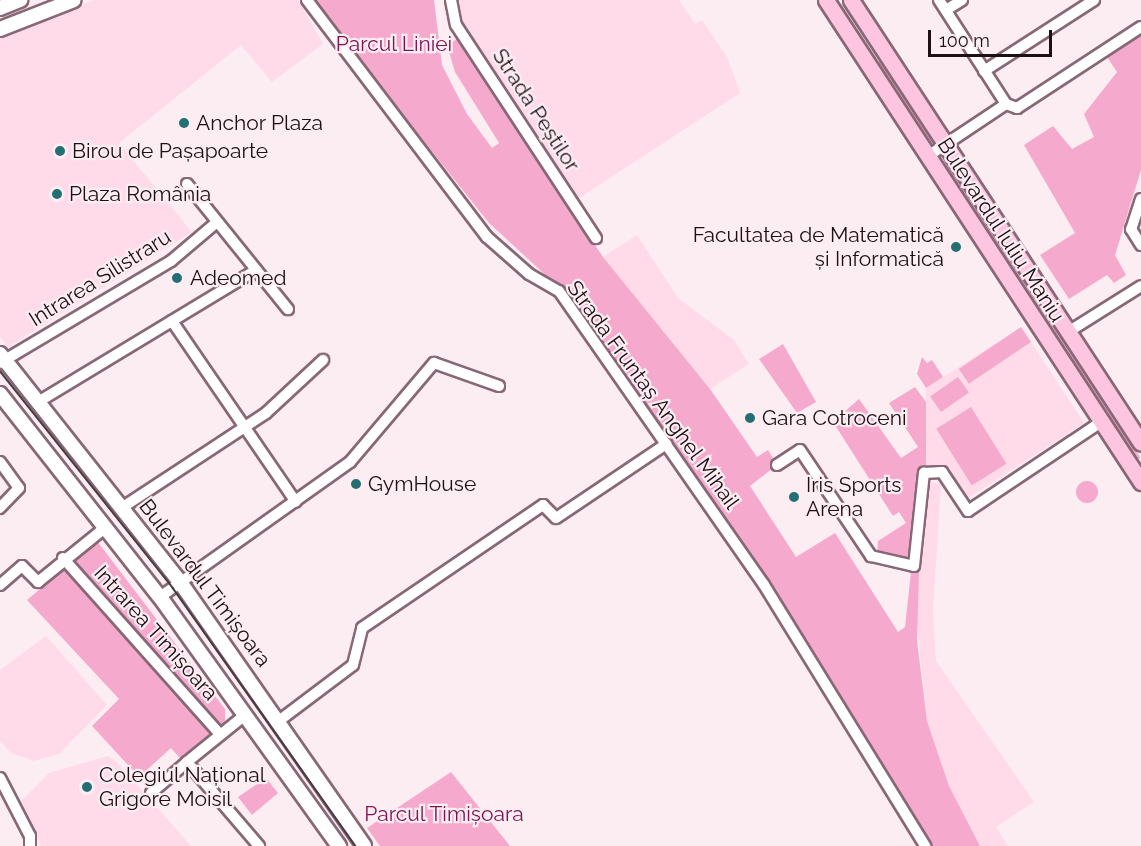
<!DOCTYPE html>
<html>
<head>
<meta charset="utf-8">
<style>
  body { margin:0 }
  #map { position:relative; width:1141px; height:846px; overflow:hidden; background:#fcedf3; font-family:Raleway,sans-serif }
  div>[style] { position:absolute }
  .built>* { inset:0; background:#ffdbea }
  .green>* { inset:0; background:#f5aacd; transform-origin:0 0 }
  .round { border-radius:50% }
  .roads { filter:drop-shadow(2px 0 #886876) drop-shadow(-2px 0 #886876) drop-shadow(0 2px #886876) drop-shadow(0 -2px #886876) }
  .street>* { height:10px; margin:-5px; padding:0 5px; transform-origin:5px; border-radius:5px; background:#fff }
  .secondary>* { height:14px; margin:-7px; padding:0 7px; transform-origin:7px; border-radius:7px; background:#fff }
  .primary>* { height:15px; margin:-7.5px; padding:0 7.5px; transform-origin:7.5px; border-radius:7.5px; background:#fec5e0 }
  .tram>* { height:1.5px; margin:-0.75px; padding:0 0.75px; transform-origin:0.75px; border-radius:0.75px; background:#483b41 }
  .dots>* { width:16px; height:16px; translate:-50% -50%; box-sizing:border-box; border:3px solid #fcedf3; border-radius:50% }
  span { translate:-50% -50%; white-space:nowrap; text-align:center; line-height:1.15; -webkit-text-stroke:4.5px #fcedf3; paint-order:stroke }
  .park-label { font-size:21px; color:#7b1451 }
  .street-label { font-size:21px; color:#1c1015 }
  .poi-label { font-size:21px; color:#1c1015 }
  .left { translate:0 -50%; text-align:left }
  .right { translate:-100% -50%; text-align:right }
  .scale { position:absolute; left:928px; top:30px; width:124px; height:27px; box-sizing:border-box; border:3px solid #1c1015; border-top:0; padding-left:8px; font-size:18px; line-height:21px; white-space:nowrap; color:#1c1015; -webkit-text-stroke:4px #fcedf3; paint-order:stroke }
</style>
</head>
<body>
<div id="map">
  <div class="built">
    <i style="clip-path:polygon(94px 0,298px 0,323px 44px,272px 82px,241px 45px,119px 143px,192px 232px,8px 347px,0 337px,0 36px)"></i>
    <i style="clip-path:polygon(443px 0,679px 0,695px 24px,702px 20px,727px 57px,740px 93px,567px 206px,447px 23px)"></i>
    <i style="clip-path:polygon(637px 235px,678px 298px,734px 340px,749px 364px,710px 389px,603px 257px)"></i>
    <i style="clip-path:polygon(1021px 327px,1084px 423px,965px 500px,944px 469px,926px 469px,926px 388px)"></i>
    <i style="clip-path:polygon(926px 481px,941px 484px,933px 611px,936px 661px,1034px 802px,996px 827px,1008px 846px,980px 846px,949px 786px,927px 721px,916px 613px)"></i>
    <i style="clip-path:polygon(46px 636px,107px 705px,59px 754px,34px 761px,11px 753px,0 741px,0 670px)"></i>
    <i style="clip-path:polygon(108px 756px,119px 764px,191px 846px,41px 846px,21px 801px,49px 773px)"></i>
  </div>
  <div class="green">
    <i style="clip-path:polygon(311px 0,434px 0,442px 65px,467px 114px,492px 148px,499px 143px,455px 72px,447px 45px,457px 39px,603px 257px,710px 389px,757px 457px,768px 450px,777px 465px,750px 486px,796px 557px,835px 533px,898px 632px,905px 627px,911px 572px,919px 573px,917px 641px,927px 721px,949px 786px,980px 846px,931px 846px,566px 294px,489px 223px)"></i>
    <i style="clip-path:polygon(1141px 34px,1141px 170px,1115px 255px,1126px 275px,1114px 283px,1107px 275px,1069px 299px,1040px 255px,1075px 233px,1024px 145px,1053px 126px,1072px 149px,1094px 137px,1084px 114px,1117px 72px,1107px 57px)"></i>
    <i style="left:881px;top:61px;width:97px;height:5px;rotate:57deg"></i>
    <i style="left:947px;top:160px;width:355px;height:5px;rotate:57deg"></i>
    <i style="left:1021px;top:327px;width:18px;height:75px;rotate:56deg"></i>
    <i style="clip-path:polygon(783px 344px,816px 402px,797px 413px,759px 359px)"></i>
    <i style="clip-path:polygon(922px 357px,927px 363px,932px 360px,943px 377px,926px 388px,917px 374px)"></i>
    <i style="left:958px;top:377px;width:19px;height:34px;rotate:55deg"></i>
    <i style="clip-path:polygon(915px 387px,926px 402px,926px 469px,914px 555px,904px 562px,877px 555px,878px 541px,906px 523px,899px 512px,893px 516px,833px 422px,859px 399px,901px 458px,918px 447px,889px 403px)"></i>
    <i style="left:971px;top:407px;width:67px;height:41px;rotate:58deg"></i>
    <i class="round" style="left:1076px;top:481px;width:22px;height:22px"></i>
    <i style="clip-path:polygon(97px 541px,225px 709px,225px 721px,180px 758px,171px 748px,139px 777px,92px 726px,119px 699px,27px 600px)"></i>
    <i style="clip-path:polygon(451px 772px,510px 846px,380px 846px,367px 828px)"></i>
    <i style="clip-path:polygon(266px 778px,278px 793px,252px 815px,238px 797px)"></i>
  </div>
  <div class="roads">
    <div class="street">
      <i style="left:307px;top:0;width:298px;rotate:52.8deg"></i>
      <i style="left:487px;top:237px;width:56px;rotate:41.4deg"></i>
      <i style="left:529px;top:274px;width:34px;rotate:30deg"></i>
      <i style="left:559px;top:291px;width:358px;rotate:55.1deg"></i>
      <i style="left:764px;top:585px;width:307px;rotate:58.3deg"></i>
      <i style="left:451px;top:0;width:25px;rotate:79deg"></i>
      <i style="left:456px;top:25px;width:255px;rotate:56.7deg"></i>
      <i style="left:939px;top:0;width:124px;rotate:57.2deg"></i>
      <i style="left:946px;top:10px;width:19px;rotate:-32deg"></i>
      <i style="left:984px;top:71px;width:131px;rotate:-32.8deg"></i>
      <i style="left:1006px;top:104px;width:12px;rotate:20deg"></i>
      <i style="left:1017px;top:108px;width:148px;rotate:-33.2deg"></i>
      <i style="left:928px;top:156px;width:94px;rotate:-33.7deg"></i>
      <i style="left:187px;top:184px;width:161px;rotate:51.1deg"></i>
      <i style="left:1141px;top:199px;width:32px;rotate:108deg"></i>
      <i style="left:1131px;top:229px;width:19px;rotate:58deg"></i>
      <i style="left:172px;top:321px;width:219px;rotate:55.6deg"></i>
      <i style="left:1068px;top:332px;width:86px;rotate:-32.2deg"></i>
      <i style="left:0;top:363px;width:199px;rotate:-30.8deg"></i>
      <i style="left:171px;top:261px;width:60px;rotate:-40.3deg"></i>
      <i style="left:38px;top:402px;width:255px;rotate:-31.2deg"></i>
      <i style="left:0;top:462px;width:32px;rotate:54deg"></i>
      <i style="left:19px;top:488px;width:28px;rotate:134deg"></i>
      <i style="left:777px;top:465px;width:27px;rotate:-33deg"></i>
      <i style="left:800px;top:450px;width:128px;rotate:56.2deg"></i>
      <i style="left:871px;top:556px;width:44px;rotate:13.1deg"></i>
      <i style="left:914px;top:566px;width:94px;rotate:-83.9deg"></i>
      <i style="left:924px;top:473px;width:18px;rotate:-3deg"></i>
      <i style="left:942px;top:472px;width:47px;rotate:56.3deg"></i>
      <i style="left:968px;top:511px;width:160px;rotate:-33.8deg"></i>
      <i style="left:123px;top:507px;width:171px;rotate:-33.3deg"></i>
      <i style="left:266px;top:413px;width:78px;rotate:-42.9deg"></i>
      <i style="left:63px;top:558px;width:236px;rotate:48.3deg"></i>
      <i style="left:0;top:585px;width:29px;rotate:-41deg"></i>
      <i style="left:22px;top:566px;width:23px;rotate:45deg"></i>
      <i style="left:38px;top:582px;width:87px;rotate:-39deg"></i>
      <i style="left:160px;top:597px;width:233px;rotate:-35.4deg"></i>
      <i style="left:350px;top:462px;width:130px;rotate:-49.7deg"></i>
      <i style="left:434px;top:363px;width:69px;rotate:19.5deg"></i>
      <i style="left:245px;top:715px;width:75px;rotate:141deg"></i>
      <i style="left:187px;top:762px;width:111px;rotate:49.4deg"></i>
      <i style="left:280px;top:720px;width:91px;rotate:-37deg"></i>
      <i style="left:353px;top:665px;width:38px;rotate:-76deg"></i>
      <i style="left:362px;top:628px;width:219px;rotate:-34.2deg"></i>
      <i style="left:543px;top:505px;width:18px;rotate:45deg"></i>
      <i style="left:556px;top:518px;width:133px;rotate:-33.9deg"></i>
      <i style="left:0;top:778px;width:65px;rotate:62.7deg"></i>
      <i style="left:30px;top:836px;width:10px;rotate:90deg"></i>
      <i style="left:151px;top:793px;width:48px;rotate:-40.7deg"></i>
    </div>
    <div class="secondary">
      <i style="left:0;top:8px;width:22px;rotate:-22deg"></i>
      <i style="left:0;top:29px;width:79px;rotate:-21.4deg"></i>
      <i style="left:0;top:354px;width:290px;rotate:51.7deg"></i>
      <i style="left:180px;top:582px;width:322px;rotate:55.1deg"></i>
      <i style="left:0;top:394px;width:258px;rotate:51.8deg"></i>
      <i style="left:160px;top:597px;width:307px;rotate:54.3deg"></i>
    </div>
    <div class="primary">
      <i style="left:826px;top:0;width:576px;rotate:56.83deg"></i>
      <i style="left:851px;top:0;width:529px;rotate:56.79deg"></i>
    </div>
  </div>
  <div class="tram">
    <i style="left:0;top:371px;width:278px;rotate:51.4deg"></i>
    <i style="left:173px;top:588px;width:316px;rotate:54.7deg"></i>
  </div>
  <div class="dots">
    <i style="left:184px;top:123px;background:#236f73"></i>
    <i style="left:60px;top:151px;background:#236f73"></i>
    <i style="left:57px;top:194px;background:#236f73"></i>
    <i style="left:956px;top:247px;background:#236f73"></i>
    <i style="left:177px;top:278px;background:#236f73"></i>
    <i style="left:750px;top:418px;background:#236f73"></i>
    <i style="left:356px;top:484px;background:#236f73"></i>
    <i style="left:794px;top:497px;background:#236f73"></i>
    <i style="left:87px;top:787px;background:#236f73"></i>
  </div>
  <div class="park-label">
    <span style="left:394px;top:44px">Parcul Liniei</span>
    <span style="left:444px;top:814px">Parcul Timișoara</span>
  </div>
  <div class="street-label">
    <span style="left:536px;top:110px;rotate:57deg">Strada Peștilor</span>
    <span style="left:1001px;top:230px;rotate:57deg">Bulevardul Iuliu Maniu</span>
    <span style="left:100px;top:278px;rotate:-32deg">Intrarea Silistraru</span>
    <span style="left:653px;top:395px;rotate:54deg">Strada Fruntaș Anghel Mihail</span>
    <span style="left:205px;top:583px;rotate:53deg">Bulevardul Timișoara</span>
    <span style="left:156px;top:633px;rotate:48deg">Intrarea Timișoara</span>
  </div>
  <div class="poi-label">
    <span class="left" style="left:196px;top:123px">Anchor Plaza</span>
    <span class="left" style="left:72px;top:151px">Birou de Pașapoarte</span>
    <span class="left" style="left:69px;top:194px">Plaza România</span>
    <span class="right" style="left:944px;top:247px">Facultatea de Matematică<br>și Informatică</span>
    <span class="left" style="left:190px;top:278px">Adeomed</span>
    <span class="left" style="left:762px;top:418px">Gara Cotroceni</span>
    <span class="left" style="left:368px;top:484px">GymHouse</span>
    <span class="left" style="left:806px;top:497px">Iris Sports<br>Arena</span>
    <span class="left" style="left:99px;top:787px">Colegiul Național<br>Grigore Moisil</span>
  </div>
  <div class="scale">100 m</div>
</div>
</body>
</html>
